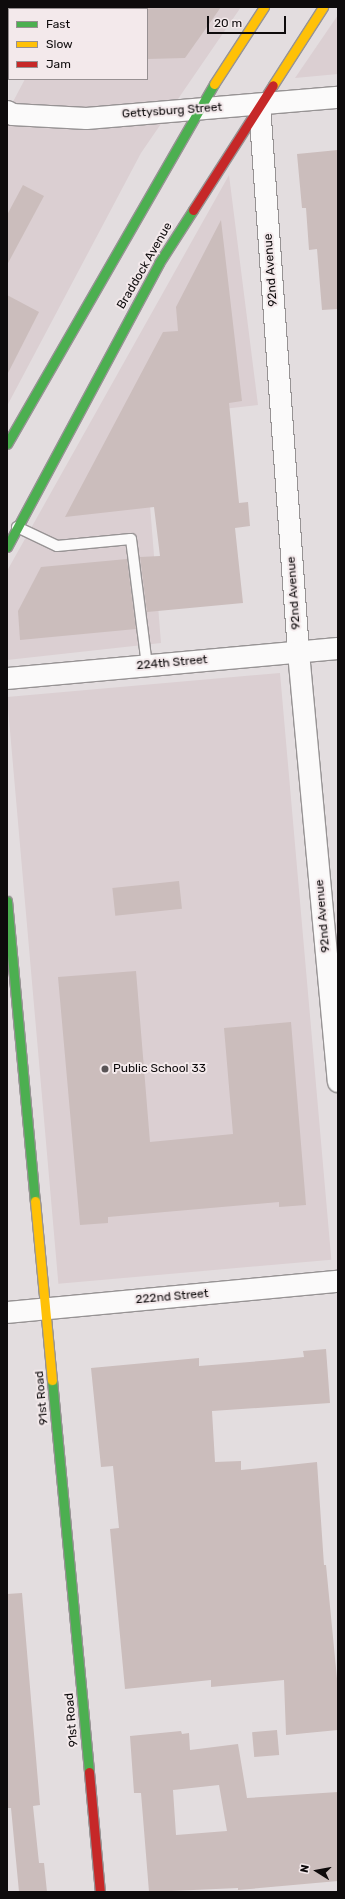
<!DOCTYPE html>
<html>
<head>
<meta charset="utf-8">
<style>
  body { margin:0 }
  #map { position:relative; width:345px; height:1899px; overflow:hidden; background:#e3dddf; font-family:Rubik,sans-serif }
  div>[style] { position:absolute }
  .built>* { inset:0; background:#dbcfd2; transform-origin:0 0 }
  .building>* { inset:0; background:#cbbdbc; transform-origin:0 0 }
  .roads { filter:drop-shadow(1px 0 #979394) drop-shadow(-1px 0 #979394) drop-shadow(0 1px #979394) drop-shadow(0 -1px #979394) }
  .lane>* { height:10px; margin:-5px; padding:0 5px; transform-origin:5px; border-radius:5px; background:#fbfafa }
  .street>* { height:21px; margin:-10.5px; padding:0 10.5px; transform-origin:10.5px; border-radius:10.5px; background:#fbfafa }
  .fast>* { height:9px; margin:-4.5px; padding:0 4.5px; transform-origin:4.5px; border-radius:4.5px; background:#4caf50 }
  .slow>* { height:9px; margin:-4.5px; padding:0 4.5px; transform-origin:4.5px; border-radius:4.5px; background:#ffc107 }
  .jam>* { height:9px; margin:-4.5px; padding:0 4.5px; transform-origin:4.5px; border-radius:4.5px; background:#c62828 }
  .dots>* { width:11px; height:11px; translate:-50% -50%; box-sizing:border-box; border:2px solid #f3e9eb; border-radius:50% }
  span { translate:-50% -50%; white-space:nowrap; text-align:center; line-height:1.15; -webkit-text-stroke:4px #f3e9eb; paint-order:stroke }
  .street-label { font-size:12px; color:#0e0b0c }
  .poi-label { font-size:12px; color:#0e0b0c }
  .left { translate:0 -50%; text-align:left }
  .frame { position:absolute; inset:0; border:8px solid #0e0b0c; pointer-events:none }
  .legend { position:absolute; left:8px; top:8px; width:140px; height:72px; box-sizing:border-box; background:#f3e9eb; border:1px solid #979092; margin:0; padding:5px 7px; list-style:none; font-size:12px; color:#0e0b0c }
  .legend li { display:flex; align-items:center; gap:8px; height:20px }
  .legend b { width:20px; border:1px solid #979092 }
  .north { position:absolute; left:297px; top:1851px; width:40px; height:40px; -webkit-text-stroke:3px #f3e9eb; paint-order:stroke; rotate:281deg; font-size:11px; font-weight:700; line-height:16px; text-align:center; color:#0e0b0c }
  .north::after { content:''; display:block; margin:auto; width:14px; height:18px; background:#0e0b0c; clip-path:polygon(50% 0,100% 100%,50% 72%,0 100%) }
  .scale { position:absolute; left:207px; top:16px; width:79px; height:18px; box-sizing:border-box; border:2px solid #0e0b0c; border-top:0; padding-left:5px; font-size:12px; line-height:14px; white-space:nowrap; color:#0e0b0c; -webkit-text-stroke:3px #f3e9eb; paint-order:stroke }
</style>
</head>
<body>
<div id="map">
  <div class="built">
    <i style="clip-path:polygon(82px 7px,241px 7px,141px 153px,7px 406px,7px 113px,25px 79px,147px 79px,147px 9px,81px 9px)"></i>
    <i style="clip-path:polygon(338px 15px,338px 74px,295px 78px)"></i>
    <i style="clip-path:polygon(229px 175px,258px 405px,143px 418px,161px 643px,7px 660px,7px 571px)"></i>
    <i style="left:280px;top:673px;width:589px;height:274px;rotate:85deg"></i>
  </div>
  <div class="building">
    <i style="clip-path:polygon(147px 7px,221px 7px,185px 58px,147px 59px)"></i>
    <i style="clip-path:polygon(338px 150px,338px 309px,322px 310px,317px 249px,309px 250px,306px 208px,302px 208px,297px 154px)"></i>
    <i style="clip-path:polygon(23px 185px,44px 196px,7px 265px,7px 215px)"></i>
    <i style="clip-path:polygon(221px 220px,242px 401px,229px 403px,239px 503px,248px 502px,250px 526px,235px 528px,243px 603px,147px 612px,140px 557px,160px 556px,154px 507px,65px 517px,163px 332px,178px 331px,176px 307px)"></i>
    <i style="clip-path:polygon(7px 295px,39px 312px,7px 375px)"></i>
    <i style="clip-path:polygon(127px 559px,136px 629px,20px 640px,18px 611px,41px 567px)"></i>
    <i style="left:179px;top:881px;width:28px;height:67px;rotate:84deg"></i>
    <i style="clip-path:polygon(136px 971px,150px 1142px,233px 1134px,224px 1028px,291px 1022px,306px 1205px,279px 1207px,279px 1202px,108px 1217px,108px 1223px,80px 1225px,58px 977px)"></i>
    <i style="clip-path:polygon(326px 1349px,330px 1403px,212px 1411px,215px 1462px,241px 1461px,241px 1470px,317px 1462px,324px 1565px,326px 1565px,338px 1689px,338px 1730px,286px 1735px,284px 1680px,211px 1687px,211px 1680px,125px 1689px,110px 1529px,119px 1528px,113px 1466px,101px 1467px,91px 1368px,199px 1358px,199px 1366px,273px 1360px,304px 1357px,303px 1351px)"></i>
    <i style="clip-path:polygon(22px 1593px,40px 1805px,33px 1806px,39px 1863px,44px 1863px,47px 1892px,19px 1892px,11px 1808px,7px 1808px,7px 1594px)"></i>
    <i style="left:277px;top:1730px;width:25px;height:25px;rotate:85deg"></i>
    <i style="clip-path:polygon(evenodd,181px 1731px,182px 1734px,189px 1733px,190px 1750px,238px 1744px,247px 1798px,338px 1792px,338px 1881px,238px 1890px,238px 1888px,149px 1892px,141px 1793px,134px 1793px,130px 1736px,181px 1731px,219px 1785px,227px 1831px,176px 1835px,173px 1790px,219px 1785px)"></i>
  </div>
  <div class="roads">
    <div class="lane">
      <i style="left:17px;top:527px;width:44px;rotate:25.4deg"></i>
      <i style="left:57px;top:546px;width:74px;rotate:-5.4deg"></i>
      <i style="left:131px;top:539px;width:127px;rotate:82.8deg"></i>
    </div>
    <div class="street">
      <i style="left:259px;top:105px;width:548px;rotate:85.92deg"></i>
      <i style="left:298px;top:652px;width:431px;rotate:84.7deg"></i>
      <i style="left:7px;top:111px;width:6px;rotate:31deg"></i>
      <i style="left:12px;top:114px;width:74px;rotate:3.1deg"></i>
      <i style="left:86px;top:118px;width:253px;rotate:-4.8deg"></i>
      <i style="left:7px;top:678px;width:332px;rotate:-5.2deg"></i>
      <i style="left:7px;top:1312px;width:332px;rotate:-5.4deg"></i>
    </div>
    <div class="fast">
      <i style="left:7px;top:444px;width:415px;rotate:-60.1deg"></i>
      <i style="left:7px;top:547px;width:322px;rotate:-61.8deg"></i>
      <i style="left:159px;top:263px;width:63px;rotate:-57.3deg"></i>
      <i style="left:7px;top:901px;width:301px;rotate:84.7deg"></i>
      <i style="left:52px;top:1380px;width:394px;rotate:84.6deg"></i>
    </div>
    <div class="slow">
      <i style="left:214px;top:84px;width:92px;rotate:-57deg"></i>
      <i style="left:273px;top:85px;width:93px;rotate:-57.3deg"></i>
      <i style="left:35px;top:1201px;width:180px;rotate:84.6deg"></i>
    </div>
    <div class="jam">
      <i style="left:193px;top:210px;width:148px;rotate:-57.4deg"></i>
      <i style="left:89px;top:1772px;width:121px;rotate:84.8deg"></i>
    </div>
  </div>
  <div class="dots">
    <i style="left:105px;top:1069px;background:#595456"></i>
  </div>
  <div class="street-label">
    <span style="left:172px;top:111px;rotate:-4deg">Gettysburg Street</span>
    <span style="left:145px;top:266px;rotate:-60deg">Braddock Avenue</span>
    <span style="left:271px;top:270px;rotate:-94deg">92nd Avenue</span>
    <span style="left:294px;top:593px;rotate:-94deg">92nd Avenue</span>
    <span style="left:172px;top:663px;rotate:-5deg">224th Street</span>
    <span style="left:323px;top:916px;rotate:-95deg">92nd Avenue</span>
    <span style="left:172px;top:1297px;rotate:-5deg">222nd Street</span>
    <span style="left:42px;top:1398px;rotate:-95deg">91st Road</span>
    <span style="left:72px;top:1720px;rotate:-95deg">91st Road</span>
  </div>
  <div class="poi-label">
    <span class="left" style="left:113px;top:1069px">Public School 33</span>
  </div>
  <div class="frame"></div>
  <ul class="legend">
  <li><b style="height:5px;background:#4caf50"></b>Fast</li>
  <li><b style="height:5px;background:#ffc107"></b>Slow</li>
  <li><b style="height:5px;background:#c62828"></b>Jam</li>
  </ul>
  <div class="north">N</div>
  <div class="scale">20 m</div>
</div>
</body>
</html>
